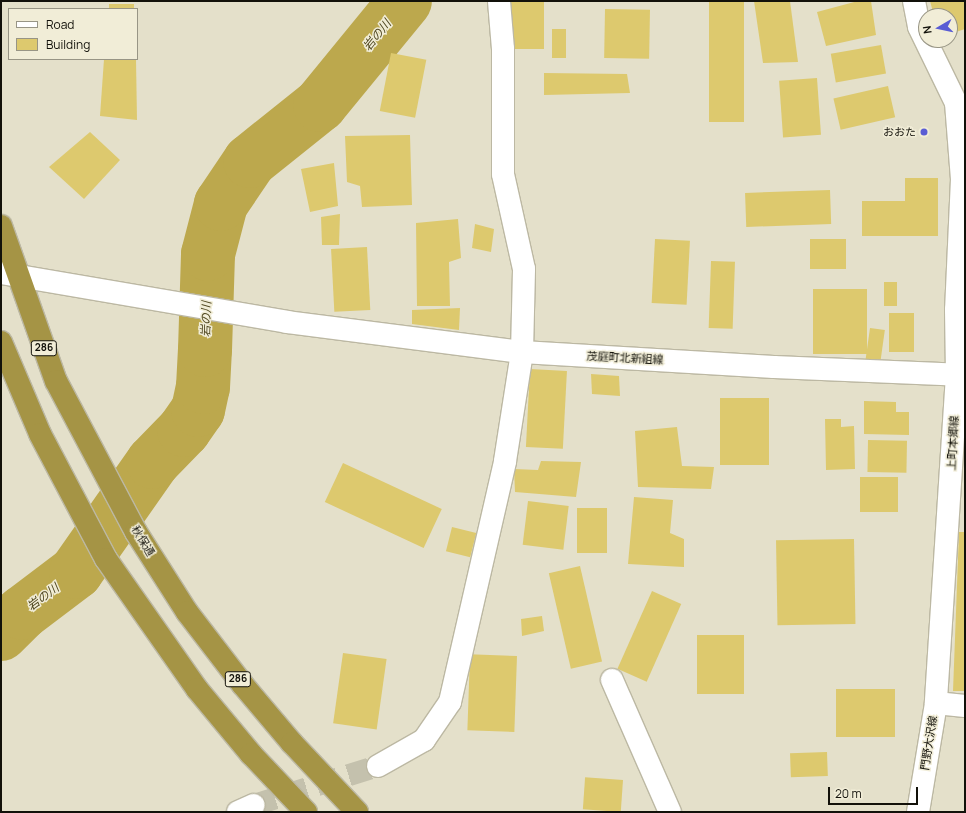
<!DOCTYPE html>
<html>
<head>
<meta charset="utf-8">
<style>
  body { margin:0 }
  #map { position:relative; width:966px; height:813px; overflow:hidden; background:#e4e0ca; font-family:Manrope,"Noto Sans JP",sans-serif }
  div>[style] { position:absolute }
  .river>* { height:54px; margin:-27px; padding:0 27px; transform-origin:27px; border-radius:27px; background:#bca84d }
  .building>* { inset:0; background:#ddc96e; transform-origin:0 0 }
  .minor-tunnel>* { height:22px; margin-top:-11px; transform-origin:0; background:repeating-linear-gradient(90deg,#c4c1ad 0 22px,transparent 0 33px) }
  .roads { filter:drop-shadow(1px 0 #bcb8a3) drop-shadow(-1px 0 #bcb8a3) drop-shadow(0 1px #bcb8a3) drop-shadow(0 -1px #bcb8a3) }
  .minor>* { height:22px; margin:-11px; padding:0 11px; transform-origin:11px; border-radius:11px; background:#fff }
  .highway>* { height:22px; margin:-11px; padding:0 11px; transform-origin:11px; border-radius:11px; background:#a59445 }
  .dots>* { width:11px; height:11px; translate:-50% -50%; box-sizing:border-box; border:2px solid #f1edd7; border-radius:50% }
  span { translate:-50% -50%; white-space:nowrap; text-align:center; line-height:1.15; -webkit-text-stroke:3px #f1edd7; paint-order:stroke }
  .shield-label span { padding:1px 3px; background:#f1edd7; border:1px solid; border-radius:3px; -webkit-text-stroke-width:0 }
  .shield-label { font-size:10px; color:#12110a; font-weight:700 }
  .poi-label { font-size:11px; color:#12110a }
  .right { translate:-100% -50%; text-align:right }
  .street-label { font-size:11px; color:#12110a }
  .water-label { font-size:12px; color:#4f4720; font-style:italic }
  .frame { position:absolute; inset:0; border:2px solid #12110a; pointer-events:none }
  .legend { position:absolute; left:8px; top:8px; width:130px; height:52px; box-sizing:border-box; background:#f1edd7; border:1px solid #989585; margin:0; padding:5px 7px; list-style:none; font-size:12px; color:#12110a }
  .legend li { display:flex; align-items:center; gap:8px; height:20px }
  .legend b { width:20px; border:1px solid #989585 }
  .north { position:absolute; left:918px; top:8px; width:40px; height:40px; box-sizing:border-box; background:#f1edd7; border:1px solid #989585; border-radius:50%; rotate:261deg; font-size:11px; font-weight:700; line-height:16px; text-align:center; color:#12110a }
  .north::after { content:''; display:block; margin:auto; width:14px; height:18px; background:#5a5dd4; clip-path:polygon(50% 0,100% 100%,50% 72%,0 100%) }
  .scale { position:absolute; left:828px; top:787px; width:90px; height:18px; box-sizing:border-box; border:2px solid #12110a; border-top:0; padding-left:5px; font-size:12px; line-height:14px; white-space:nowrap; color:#12110a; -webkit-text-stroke:3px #f1edd7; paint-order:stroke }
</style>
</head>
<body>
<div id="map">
  <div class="river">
    <i style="left:1px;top:634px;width:30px;rotate:-45deg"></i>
    <i style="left:22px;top:613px;width:68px;rotate:-37.2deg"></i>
    <i style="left:76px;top:572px;width:134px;rotate:-55deg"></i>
    <i style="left:153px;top:462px;width:45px;rotate:-45.9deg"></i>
    <i style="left:184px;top:430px;width:24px;rotate:-55deg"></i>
    <i style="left:198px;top:410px;width:24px;rotate:-78deg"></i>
    <i style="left:203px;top:387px;width:37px;rotate:-87deg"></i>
    <i style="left:205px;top:350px;width:96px;rotate:-88.2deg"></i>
    <i style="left:208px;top:254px;width:52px;rotate:-75.4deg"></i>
    <i style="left:221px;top:204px;width:52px;rotate:-56deg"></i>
    <i style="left:250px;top:161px;width:90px;rotate:-38.7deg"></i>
    <i style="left:320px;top:105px;width:134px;rotate:-50.7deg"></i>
  </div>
  <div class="building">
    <i style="left:511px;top:1px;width:33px;height:48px"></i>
    <i style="left:709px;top:1px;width:35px;height:121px"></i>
    <i style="clip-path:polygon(754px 1px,790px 1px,798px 62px,763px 63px)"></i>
    <i style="clip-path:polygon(858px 1px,871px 1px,876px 35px,826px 46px,817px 12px)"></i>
    <i style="clip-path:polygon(930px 1px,965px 1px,965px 29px,950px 34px,950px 16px,934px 16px)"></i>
    <i style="left:109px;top:4px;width:25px;height:5px"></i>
    <i style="left:605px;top:9px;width:45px;height:49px;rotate:1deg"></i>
    <i style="left:552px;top:29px;width:14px;height:29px"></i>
    <i style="left:881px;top:45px;width:29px;height:51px;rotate:80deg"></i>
    <i style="left:391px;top:53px;width:36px;height:59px;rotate:11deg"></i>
    <i style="clip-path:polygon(104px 59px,136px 59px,137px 120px,100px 116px)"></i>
    <i style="clip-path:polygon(544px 73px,627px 74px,630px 93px,544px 95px)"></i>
    <i style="left:817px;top:78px;width:57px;height:38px;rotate:86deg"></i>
    <i style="left:888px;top:86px;width:32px;height:56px;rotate:77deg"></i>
    <i style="clip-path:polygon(90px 132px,120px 160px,84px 199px,49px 167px)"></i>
    <i style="clip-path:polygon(410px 135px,412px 205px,362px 207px,360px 186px,347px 182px,345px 136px)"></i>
    <i style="clip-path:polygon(334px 163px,338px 206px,310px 212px,301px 169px)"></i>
    <i style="clip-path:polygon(905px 178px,938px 178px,938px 236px,862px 236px,862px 201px,905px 201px)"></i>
    <i style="left:830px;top:190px;width:34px;height:85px;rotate:88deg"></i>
    <i style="clip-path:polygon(340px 214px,339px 245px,322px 245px,321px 217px)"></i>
    <i style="clip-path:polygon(458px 219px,461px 258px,449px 262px,450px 306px,417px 306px,416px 223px)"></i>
    <i style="clip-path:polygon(475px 224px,494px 229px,491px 252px,472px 248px)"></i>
    <i style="left:655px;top:239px;width:35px;height:64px;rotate:3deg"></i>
    <i style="left:810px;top:239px;width:36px;height:30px"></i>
    <i style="left:367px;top:247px;width:63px;height:36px;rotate:87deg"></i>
    <i style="left:711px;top:261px;width:24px;height:67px;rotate:2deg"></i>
    <i style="left:897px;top:282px;width:24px;height:13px;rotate:90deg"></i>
    <i style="left:813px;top:289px;width:54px;height:65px"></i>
    <i style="clip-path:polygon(460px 308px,459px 330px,412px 324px,412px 310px)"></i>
    <i style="left:914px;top:313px;width:39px;height:25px;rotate:90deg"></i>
    <i style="left:870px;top:328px;width:15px;height:32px;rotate:8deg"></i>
    <i style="left:530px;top:369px;width:37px;height:78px;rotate:3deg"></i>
    <i style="clip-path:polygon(591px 374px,619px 376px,620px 396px,592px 394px)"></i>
    <i style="left:720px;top:398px;width:49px;height:67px"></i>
    <i style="clip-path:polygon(864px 401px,896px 402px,896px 412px,909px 412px,909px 435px,864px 434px)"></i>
    <i style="clip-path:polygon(825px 419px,841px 419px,841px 427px,854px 426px,855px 469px,826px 470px)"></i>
    <i style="clip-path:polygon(677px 427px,682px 466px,714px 467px,711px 489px,638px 487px,635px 431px)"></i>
    <i style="left:868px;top:440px;width:39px;height:32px;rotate:1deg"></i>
    <i style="left:957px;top:446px;width:8px;height:42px;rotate:7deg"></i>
    <i style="clip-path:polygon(541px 461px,581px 462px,576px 497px,515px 492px,514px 469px,538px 470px)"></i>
    <i style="left:343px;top:463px;width:109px;height:43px;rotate:25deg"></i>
    <i style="left:860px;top:477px;width:38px;height:35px"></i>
    <i style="clip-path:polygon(634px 497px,673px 500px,670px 533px,684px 539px,684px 567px,628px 564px)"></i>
    <i style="left:528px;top:501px;width:41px;height:44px;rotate:7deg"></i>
    <i style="left:577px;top:508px;width:30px;height:45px"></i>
    <i style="left:452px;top:527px;width:25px;height:25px;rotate:14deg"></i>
    <i style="clip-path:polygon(959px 532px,965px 532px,965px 691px,953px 691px)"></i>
    <i style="left:854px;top:539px;width:85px;height:78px;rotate:89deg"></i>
    <i style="left:580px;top:566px;width:98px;height:32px;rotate:77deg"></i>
    <i style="left:652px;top:591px;width:32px;height:85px;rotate:24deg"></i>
    <i style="clip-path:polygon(542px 616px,544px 631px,522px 636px,521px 619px)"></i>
    <i style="left:697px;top:635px;width:47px;height:59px"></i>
    <i style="left:343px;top:653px;width:44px;height:71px;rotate:8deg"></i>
    <i style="left:517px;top:656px;width:76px;height:47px;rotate:92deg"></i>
    <i style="left:836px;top:689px;width:59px;height:48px"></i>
    <i style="left:827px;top:752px;width:24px;height:37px;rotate:88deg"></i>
    <i style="left:623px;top:780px;width:32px;height:38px;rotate:94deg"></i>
  </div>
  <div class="minor-tunnel">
    <i style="left:254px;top:805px;width:130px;rotate:-17.5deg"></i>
  </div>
  <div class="roads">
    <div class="minor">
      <i style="left:914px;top:1px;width:26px;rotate:79deg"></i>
      <i style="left:919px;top:27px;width:85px;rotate:64deg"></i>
      <i style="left:956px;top:103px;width:76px;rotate:85.5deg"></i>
      <i style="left:962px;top:179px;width:131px;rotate:92.6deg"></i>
      <i style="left:956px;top:310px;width:65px;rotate:89.1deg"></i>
      <i style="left:957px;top:375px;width:329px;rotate:93.7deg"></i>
      <i style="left:1px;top:273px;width:290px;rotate:9.7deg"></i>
      <i style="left:287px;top:322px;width:237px;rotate:7.3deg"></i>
      <i style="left:522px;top:352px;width:252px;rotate:3.4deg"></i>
      <i style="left:774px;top:367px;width:191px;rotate:2.4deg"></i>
      <i style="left:612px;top:680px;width:144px;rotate:66.3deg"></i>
      <i style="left:378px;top:766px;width:53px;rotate:-29.5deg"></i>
      <i style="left:424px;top:740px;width:46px;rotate:-55.6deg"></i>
      <i style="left:450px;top:702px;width:247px;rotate:-77.1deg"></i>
      <i style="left:505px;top:461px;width:110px;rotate:-81.1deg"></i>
      <i style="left:522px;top:352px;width:83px;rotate:-88.6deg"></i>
      <i style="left:524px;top:269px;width:97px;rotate:-102.5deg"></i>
      <i style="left:503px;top:174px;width:125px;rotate:-90deg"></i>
      <i style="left:503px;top:49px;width:48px;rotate:-94.8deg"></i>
      <i style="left:238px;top:812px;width:17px;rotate:-24deg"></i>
      <i style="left:918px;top:812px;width:110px;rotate:-80.6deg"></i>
      <i style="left:936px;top:703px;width:29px;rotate:6deg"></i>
    </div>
    <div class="highway">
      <i style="left:1px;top:226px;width:164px;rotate:70.5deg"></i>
      <i style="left:56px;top:381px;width:171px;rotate:62.1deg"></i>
      <i style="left:136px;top:532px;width:95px;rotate:57.5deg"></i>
      <i style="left:187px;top:612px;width:92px;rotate:52.5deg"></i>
      <i style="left:243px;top:685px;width:76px;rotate:49.8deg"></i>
      <i style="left:292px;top:743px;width:95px;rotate:46.7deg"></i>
      <i style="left:1px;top:342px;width:100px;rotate:67deg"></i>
      <i style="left:40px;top:434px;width:141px;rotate:62.2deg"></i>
      <i style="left:106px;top:559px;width:159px;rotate:55deg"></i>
      <i style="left:197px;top:689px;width:85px;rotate:50.3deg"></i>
      <i style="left:251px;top:754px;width:80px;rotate:46.5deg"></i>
    </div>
  </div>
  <div class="dots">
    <i style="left:924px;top:132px;background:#5a5dd4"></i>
  </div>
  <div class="shield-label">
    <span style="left:44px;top:348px">286</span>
    <span style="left:238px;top:679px">286</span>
  </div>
  <div class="poi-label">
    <span class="right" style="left:916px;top:132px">おおた</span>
  </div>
  <div class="street-label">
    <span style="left:625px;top:358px;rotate:3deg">茂庭町北新組線</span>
    <span style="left:953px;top:443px;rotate:-87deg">上町本郷線</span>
    <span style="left:143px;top:541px;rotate:59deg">秋保通</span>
    <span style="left:929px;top:743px;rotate:-81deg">門野大沢線</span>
  </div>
  <div class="water-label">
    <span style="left:377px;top:35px;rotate:-51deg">岩の川</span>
    <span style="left:206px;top:319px;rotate:-88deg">岩の川</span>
    <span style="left:43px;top:597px;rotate:-37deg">岩の川</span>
  </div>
  <div class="frame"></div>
  <ul class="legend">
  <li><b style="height:5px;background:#fff"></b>Road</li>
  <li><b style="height:11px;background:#ddc96e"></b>Building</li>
  </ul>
  <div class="north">N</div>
  <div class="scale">20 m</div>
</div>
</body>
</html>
